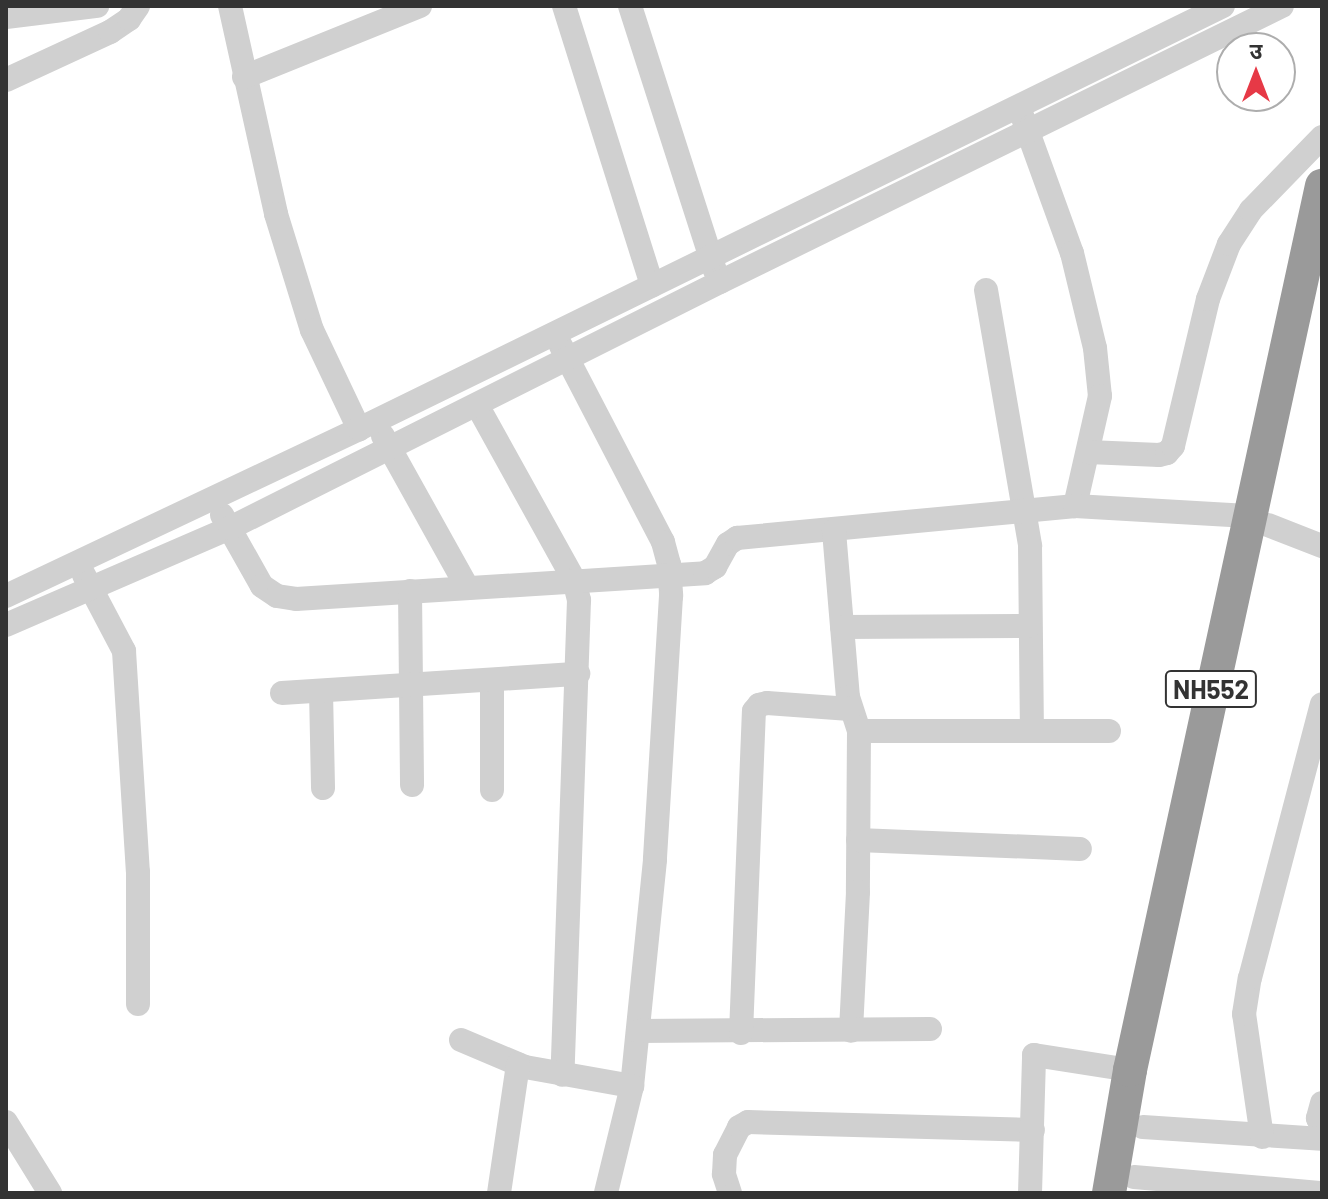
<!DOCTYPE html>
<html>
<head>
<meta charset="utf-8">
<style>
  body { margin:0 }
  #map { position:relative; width:1328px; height:1199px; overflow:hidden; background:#fff; font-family:Barlow,"Noto Sans Devanagari",sans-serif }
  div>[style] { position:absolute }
  .minor>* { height:24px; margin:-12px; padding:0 12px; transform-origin:12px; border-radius:12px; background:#d0d0d0 }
  .highway>* { height:34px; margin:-17px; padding:0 17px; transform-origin:17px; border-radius:17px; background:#9a9a9a }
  span { translate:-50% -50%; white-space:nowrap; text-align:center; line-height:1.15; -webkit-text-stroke:8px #fff; paint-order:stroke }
  .shield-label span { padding:2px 6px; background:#fff; border:2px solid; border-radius:6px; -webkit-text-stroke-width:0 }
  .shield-label { font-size:26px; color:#333; font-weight:700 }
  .frame { position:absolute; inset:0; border:8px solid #333; pointer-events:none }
  .north { position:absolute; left:1216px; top:32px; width:80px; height:80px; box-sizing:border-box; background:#fff; border:2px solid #adadad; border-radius:50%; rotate:0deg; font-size:22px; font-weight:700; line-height:32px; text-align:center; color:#333 }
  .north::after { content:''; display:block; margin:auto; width:28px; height:36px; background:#e63946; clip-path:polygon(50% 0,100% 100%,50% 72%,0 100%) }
</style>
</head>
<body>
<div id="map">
  <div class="minor">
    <i style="left:230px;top:6px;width:213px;rotate:77.5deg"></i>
    <i style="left:276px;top:214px;width:121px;rotate:72.8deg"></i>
    <i style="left:312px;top:330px;width:110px;rotate:64.6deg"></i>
    <i style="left:564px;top:6px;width:293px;rotate:72.5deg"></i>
    <i style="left:630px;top:6px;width:277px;rotate:72.2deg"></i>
    <i style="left:6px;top:17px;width:92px;rotate:-6.9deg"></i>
    <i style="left:244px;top:77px;width:190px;rotate:-22deg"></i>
    <i style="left:6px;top:80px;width:115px;rotate:-24.8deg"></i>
    <i style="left:110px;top:32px;width:23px;rotate:-34deg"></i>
    <i style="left:129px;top:19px;width:16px;rotate:-55deg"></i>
    <i style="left:1023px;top:118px;width:144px;rotate:70.1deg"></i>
    <i style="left:1072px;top:253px;width:98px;rotate:76.4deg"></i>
    <i style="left:1095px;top:348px;width:48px;rotate:84.1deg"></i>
    <i style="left:1100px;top:396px;width:113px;rotate:102.8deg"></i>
    <i style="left:986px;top:290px;width:260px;rotate:80.2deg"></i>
    <i style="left:1030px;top:546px;width:185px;rotate:89.4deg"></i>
    <i style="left:561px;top:346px;width:221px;rotate:62.5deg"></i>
    <i style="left:663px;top:542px;width:23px;rotate:75deg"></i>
    <i style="left:669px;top:564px;width:32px;rotate:86deg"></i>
    <i style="left:671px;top:596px;width:264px;rotate:93.5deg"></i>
    <i style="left:655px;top:860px;width:227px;rotate:95.8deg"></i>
    <i style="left:477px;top:405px;width:200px;rotate:61deg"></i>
    <i style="left:574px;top:580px;width:21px;rotate:76deg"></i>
    <i style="left:579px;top:600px;width:475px;rotate:92deg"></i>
    <i style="left:383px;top:436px;width:173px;rotate:60.9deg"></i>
    <i style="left:1088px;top:452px;width:71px;rotate:2.4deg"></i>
    <i style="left:1159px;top:455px;width:8px;rotate:-14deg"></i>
    <i style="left:1167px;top:453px;width:9px;rotate:-49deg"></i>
    <i style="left:1173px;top:446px;width:151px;rotate:-76.6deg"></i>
    <i style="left:1208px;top:299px;width:59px;rotate:-69.1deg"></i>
    <i style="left:1229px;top:244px;width:40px;rotate:-57.1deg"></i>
    <i style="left:1251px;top:210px;width:102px;rotate:-45.8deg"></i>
    <i style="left:222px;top:515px;width:81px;rotate:60.6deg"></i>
    <i style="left:262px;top:586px;width:18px;rotate:34deg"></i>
    <i style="left:277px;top:596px;width:19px;rotate:9deg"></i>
    <i style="left:296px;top:599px;width:410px;rotate:-3.6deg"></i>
    <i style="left:705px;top:573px;width:12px;rotate:-31deg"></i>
    <i style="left:715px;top:567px;width:26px;rotate:-61deg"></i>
    <i style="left:728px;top:544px;width:11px;rotate:-34deg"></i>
    <i style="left:737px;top:538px;width:340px;rotate:-5.4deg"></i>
    <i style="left:1075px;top:506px;width:173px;rotate:3.3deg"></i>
    <i style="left:1268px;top:525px;width:58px;rotate:21.3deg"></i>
    <i style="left:834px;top:531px;width:167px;rotate:85.2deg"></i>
    <i style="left:848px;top:697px;width:36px;rotate:72deg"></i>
    <i style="left:859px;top:731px;width:161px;rotate:90.4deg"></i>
    <i style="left:858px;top:892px;width:139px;rotate:92.9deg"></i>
    <i style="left:84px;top:575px;width:86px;rotate:62.2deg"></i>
    <i style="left:124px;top:651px;width:221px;rotate:86.4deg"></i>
    <i style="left:138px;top:872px;width:132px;rotate:90deg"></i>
    <i style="left:410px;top:591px;width:194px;rotate:89.4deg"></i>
    <i style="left:6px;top:596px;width:391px;rotate:-25.3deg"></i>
    <i style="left:359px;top:429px;width:962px;rotate:-26.09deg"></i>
    <i style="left:6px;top:625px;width:244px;rotate:-23.4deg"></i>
    <i style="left:230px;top:528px;width:548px;rotate:-26.66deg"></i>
    <i style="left:720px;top:282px;width:626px;rotate:-26.16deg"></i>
    <i style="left:842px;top:627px;width:187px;rotate:-0.3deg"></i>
    <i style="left:492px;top:680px;width:110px;rotate:90deg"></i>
    <i style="left:321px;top:691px;width:97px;rotate:88.8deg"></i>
    <i style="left:282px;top:693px;width:297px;rotate:-3.7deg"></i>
    <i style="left:859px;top:731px;width:250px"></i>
    <i style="left:858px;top:840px;width:222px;rotate:2.3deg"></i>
    <i style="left:638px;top:1031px;width:292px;rotate:-0.4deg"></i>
    <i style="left:741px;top:1033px;width:322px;rotate:-87.7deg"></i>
    <i style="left:754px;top:711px;width:8px;rotate:-50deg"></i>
    <i style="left:759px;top:705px;width:8px;rotate:-14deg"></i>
    <i style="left:767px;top:703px;width:83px;rotate:4.1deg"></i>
    <i style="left:461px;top:1040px;width:69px;rotate:22.9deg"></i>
    <i style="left:525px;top:1067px;width:109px;rotate:10.1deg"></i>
    <i style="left:632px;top:1086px;width:110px;rotate:103.7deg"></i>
    <i style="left:1322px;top:1103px;width:16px;rotate:105deg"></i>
    <i style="left:1318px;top:1118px;width:9px;rotate:63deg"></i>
    <i style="left:6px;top:1122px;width:84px;rotate:58.2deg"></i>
    <i style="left:1143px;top:1127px;width:179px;rotate:3.8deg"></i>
    <i style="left:1262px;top:1137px;width:124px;rotate:-98.3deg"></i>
    <i style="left:1244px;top:1014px;width:36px;rotate:-81deg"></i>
    <i style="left:1250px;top:978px;width:283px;rotate:-75.3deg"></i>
    <i style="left:1134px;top:1177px;width:189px;rotate:4.9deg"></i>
    <i style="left:499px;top:1193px;width:130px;rotate:-81.6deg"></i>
    <i style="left:730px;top:1193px;width:20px;rotate:-108deg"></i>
    <i style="left:724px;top:1174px;width:19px;rotate:-87deg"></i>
    <i style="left:725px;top:1155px;width:31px;rotate:-63deg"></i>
    <i style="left:739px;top:1127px;width:10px;rotate:-29deg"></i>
    <i style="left:748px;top:1122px;width:285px;rotate:1.6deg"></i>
    <i style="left:1030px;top:1193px;width:138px;rotate:-88.3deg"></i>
    <i style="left:1034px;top:1055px;width:97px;rotate:8.9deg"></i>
  </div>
  <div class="highway">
    <i style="left:1109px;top:1193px;width:125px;rotate:-80.3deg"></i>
    <i style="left:1130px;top:1070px;width:905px;rotate:-77.75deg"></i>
  </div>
  <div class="shield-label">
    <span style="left:1211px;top:689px">NH552</span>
  </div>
  <div class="frame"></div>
  <div class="north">उ</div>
</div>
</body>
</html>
